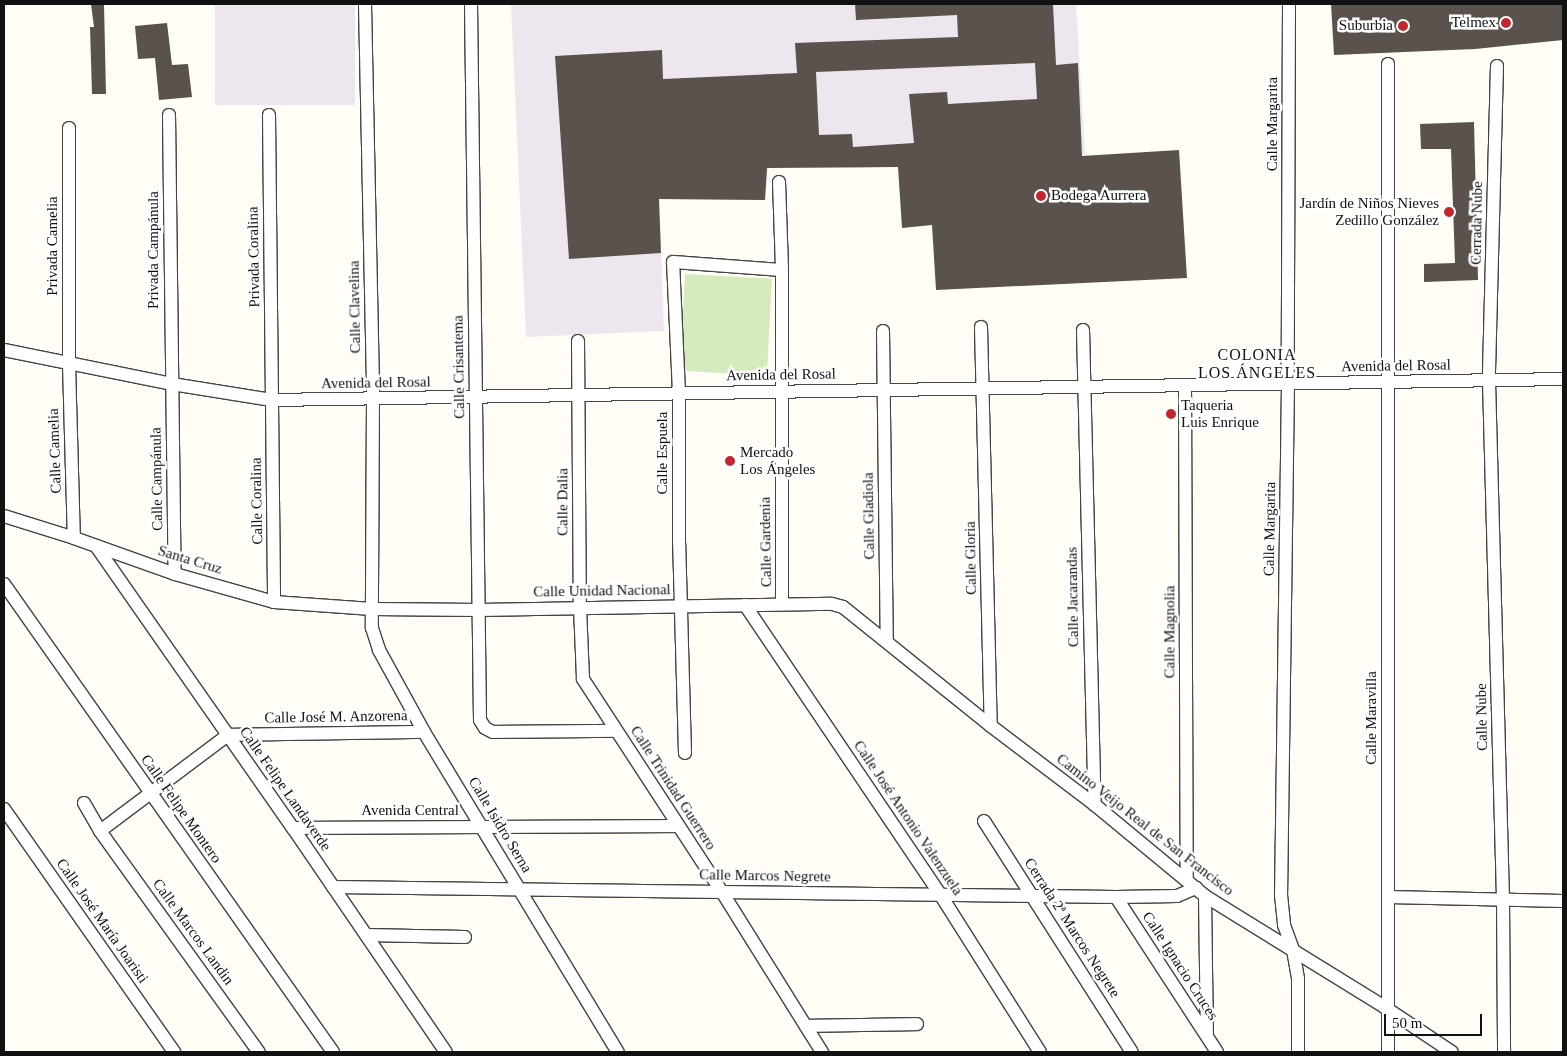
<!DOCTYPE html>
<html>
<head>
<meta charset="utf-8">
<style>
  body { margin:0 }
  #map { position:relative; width:1567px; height:1056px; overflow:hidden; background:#fffdf5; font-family:"Times New Roman",serif }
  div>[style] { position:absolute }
  .industrial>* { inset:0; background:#eee6ef; transform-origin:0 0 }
  .green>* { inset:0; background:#d5ebbd; transform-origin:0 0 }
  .building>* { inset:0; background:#5a524d }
  .roads { filter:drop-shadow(1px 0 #444) drop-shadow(-1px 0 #444) drop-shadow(0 1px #444) drop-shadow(0 -1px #444) }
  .minor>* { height:12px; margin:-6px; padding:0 6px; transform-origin:6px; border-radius:6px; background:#fff }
  .dots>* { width:14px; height:14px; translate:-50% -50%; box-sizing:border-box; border:2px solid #fff; border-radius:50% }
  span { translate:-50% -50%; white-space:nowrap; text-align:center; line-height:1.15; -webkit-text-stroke:5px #fff; paint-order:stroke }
  .poi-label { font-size:15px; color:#111 }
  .right { translate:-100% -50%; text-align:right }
  .left { translate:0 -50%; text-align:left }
  .street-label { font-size:15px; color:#111 }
  .neighbourhood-label { font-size:16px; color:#111; letter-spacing:1px }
  .frame { position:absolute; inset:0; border:5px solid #111; pointer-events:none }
  .scale { position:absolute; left:1384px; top:1014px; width:98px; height:22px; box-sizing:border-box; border:2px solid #111; border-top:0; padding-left:6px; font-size:15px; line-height:18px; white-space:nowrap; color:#111; -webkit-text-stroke:4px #fff; paint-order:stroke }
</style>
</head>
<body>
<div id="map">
  <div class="industrial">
    <i style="left:215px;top:4px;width:140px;height:101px"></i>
    <i style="clip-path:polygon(511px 4px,1076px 4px,1085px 155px,867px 168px,768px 168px,765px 200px,659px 199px,664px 331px,526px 337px)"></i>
  </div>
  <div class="green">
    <i style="left:685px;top:274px;width:87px;height:97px;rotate:3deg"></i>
  </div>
  <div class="building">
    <i style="clip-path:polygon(91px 4px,104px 4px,106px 94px,92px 94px,90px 27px,94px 27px)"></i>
    <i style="clip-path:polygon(evenodd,855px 4px,1053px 4px,1056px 65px,1078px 63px,1082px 156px,1179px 150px,1187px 278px,936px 290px,932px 225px,902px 228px,898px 167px,767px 168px,765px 200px,659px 199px,661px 253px,569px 259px,555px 56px,662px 50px,663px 79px,797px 73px,795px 43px,958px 37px,957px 15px,856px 20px,855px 4px,1035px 63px,1037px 99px,948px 104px,947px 92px,909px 94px,914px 143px,853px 147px,852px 134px,819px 135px,816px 72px,1035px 63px)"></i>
    <i style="clip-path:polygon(1331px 4px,1563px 4px,1563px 40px,1475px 49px,1334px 55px)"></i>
    <i style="clip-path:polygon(167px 23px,172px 65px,188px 64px,192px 97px,159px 100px,155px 58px,138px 59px,135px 26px)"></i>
    <i style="clip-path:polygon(1474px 122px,1478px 280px,1424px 282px,1424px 264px,1455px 263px,1451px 149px,1421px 149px,1420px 124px)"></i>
  </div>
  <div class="roads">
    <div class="minor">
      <i style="left:365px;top:4px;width:395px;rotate:88.8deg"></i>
      <i style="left:373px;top:399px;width:229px;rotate:90.3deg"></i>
      <i style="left:372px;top:628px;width:23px;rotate:72deg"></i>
      <i style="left:379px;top:650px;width:94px;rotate:61.2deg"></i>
      <i style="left:424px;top:732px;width:374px;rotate:58.8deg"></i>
      <i style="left:471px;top:4px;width:716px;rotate:89.28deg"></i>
      <i style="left:480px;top:720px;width:9px;rotate:58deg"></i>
      <i style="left:485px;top:728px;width:9px;rotate:27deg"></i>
      <i style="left:493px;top:732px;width:123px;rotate:-0.5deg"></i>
      <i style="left:1289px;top:4px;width:380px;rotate:90.2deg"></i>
      <i style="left:1288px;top:384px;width:511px;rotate:90.78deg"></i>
      <i style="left:1281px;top:895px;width:30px;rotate:84deg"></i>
      <i style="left:1284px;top:925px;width:27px;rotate:70deg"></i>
      <i style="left:1293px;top:950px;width:29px;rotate:80deg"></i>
      <i style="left:1298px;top:979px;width:73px;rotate:90deg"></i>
      <i style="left:1497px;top:66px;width:315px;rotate:91.5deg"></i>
      <i style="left:1489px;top:381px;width:519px;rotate:88.45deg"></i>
      <i style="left:1503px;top:900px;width:152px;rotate:89.6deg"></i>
      <i style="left:169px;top:115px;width:459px;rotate:89.3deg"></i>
      <i style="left:269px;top:115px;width:487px;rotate:89.4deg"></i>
      <i style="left:69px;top:128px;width:236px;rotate:90deg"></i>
      <i style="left:69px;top:364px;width:174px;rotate:88.4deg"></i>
      <i style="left:779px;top:182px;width:88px;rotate:88deg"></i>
      <i style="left:782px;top:270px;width:334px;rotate:90deg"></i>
      <i style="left:981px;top:327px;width:399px;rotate:88.6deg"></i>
      <i style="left:1083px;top:330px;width:475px;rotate:88.6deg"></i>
      <i style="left:883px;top:331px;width:310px;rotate:89.3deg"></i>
      <i style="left:578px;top:341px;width:266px;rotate:89.6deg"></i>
      <i style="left:580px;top:607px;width:72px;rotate:87.6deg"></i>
      <i style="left:583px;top:679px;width:254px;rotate:56.9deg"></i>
      <i style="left:722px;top:892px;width:189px;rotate:58deg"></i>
      <i style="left:4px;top:350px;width:171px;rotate:11.4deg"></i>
      <i style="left:172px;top:384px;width:101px;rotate:9.1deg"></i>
      <i style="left:272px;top:400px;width:1291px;rotate:-0.93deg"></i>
      <i style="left:1185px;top:385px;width:494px;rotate:89.8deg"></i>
      <i style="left:4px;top:516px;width:73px;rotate:17.4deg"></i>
      <i style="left:74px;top:538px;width:107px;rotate:19.6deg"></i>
      <i style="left:175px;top:574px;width:103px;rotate:15.8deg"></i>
      <i style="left:274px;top:602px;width:98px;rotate:4.1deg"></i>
      <i style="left:372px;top:609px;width:107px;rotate:0.5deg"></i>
      <i style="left:479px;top:610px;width:353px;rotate:-1deg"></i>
      <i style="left:832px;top:604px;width:11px;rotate:15deg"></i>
      <i style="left:843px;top:607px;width:190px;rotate:38.8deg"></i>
      <i style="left:991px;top:726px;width:131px;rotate:37.2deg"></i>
      <i style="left:1095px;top:805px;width:143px;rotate:39.6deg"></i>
      <i style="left:1205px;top:896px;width:213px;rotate:31.7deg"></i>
      <i style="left:1386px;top:1008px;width:79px;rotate:33.7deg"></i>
      <i style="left:96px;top:546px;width:344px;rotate:55.1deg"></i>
      <i style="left:293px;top:828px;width:271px;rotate:55.7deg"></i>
      <i style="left:4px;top:584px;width:572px;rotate:54.89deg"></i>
      <i style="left:745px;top:605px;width:349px;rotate:56deg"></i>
      <i style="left:940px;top:894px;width:187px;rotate:57.7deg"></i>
      <i style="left:685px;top:753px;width:210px;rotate:-91.6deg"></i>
      <i style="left:679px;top:543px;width:150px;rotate:-90deg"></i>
      <i style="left:679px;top:393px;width:131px;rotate:-92.6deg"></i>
      <i style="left:673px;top:262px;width:109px;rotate:4.2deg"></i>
      <i style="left:84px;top:803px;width:32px;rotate:60deg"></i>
      <i style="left:100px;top:831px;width:272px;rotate:54.3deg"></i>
      <i style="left:4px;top:809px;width:297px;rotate:55deg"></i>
      <i style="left:984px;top:821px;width:274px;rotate:57.4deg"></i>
      <i style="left:293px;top:828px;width:384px;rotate:-0.3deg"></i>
      <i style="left:100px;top:831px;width:160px;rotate:-36.9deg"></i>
      <i style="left:228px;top:735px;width:196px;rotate:-0.9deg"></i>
      <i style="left:333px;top:887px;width:783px;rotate:0.73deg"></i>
      <i style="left:1116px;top:897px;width:61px;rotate:-0.9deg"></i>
      <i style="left:1177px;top:896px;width:21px;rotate:-23deg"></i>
      <i style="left:1205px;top:896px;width:140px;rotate:89.2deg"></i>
      <i style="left:1116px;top:897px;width:185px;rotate:56.9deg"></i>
      <i style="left:1388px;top:897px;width:175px;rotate:1.3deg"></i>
      <i style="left:366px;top:935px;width:99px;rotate:1.2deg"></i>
      <i style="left:806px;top:1026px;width:111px;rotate:-1deg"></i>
      <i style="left:1388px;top:1052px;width:988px;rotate:-90deg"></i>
    </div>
  </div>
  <div class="dots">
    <i style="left:1506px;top:23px;background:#c4262e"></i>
    <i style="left:1403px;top:26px;background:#c4262e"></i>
    <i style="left:1041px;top:196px;background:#c4262e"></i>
    <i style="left:1449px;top:212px;background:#c4262e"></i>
    <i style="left:1171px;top:414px;background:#c4262e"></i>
    <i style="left:730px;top:461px;background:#c4262e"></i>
  </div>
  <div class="poi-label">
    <span class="right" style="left:1496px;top:23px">Telmex</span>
    <span class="right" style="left:1393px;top:26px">Suburbia</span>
    <span class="left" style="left:1051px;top:196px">Bodega Aurrera</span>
    <span class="right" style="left:1439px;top:212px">Jardín de Niños Nieves<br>Zedillo González</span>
    <span class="left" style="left:1181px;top:414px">Taqueria<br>Luis Enrique</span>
    <span class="left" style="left:740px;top:461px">Mercado<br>Los Ángeles</span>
  </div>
  <div class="street-label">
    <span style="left:1273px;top:124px;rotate:-90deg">Calle Margarita</span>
    <span style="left:1477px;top:223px;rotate:-89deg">Cerrada Nube</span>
    <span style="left:53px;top:246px;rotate:-90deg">Privada Camelia</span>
    <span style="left:154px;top:250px;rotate:-90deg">Privada Campánula</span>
    <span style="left:254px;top:257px;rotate:-91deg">Privada Coralina</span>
    <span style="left:355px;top:307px;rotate:-91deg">Calle Clavelina</span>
    <span style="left:1396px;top:366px;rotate:-1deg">Avenida del Rosal</span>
    <span style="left:459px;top:367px;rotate:-91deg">Calle Crisantema</span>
    <span style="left:781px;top:375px;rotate:-1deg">Avenida del Rosal</span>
    <span style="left:376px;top:383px;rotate:-1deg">Avenida del Rosal</span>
    <span style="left:55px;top:451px;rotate:-92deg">Calle Camelia</span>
    <span style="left:663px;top:453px;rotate:-90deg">Calle Espuela</span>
    <span style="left:157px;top:479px;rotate:-91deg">Calle Campánula</span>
    <span style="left:257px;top:501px;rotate:-91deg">Calle Coralina</span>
    <span style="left:563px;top:502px;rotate:-90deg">Calle Dalia</span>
    <span style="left:869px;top:516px;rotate:-91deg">Calle Gladiola</span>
    <span style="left:1270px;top:529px;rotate:-89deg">Calle Margarita</span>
    <span style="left:766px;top:542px;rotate:-91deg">Calle Gardenia</span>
    <span style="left:971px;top:558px;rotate:-91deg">Calle Gloria</span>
    <span style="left:190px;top:560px;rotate:17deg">Santa Cruz</span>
    <span style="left:602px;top:591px;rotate:-1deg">Calle Unidad Nacional</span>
    <span style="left:1073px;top:597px;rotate:-91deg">Calle Jacarandas</span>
    <span style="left:1170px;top:632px;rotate:-90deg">Calle Magnolia</span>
    <span style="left:336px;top:717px;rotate:-1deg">Calle José M. Anzorena</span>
    <span style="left:1482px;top:717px;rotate:-91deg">Calle Nube</span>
    <span style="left:1372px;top:718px;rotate:-90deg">Calle Maravilla</span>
    <span style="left:673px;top:788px;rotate:57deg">Calle Trinidad Guerrero</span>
    <span style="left:285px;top:789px;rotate:55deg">Calle Felipe Landaverde</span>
    <span style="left:181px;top:809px;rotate:55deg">Calle Felipe Montero</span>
    <span style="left:410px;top:811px">Avenida Central</span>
    <span style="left:908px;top:818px;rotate:56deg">Calle José Antonio Valenzuela</span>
    <span style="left:500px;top:825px;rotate:59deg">Calle Isidro Serna</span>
    <span style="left:1145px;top:825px;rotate:38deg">Camino Veijo Real de San Francisco</span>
    <span style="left:765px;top:876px;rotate:1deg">Calle Marcos Negrete</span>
    <span style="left:102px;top:921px;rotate:55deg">Calle José María Joaristi</span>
    <span style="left:1072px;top:928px;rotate:57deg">Cerrada 2ª Marcos Negrete</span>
    <span style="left:193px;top:932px;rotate:54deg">Calle Marcos Landin</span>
    <span style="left:1180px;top:966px;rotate:57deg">Calle Ignacio Cruces</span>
  </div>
  <div class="neighbourhood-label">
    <span style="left:1257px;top:364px">COLONIA<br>LOS ÁNGELES</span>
  </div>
  <div class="frame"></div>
  <div class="scale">50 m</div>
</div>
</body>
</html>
